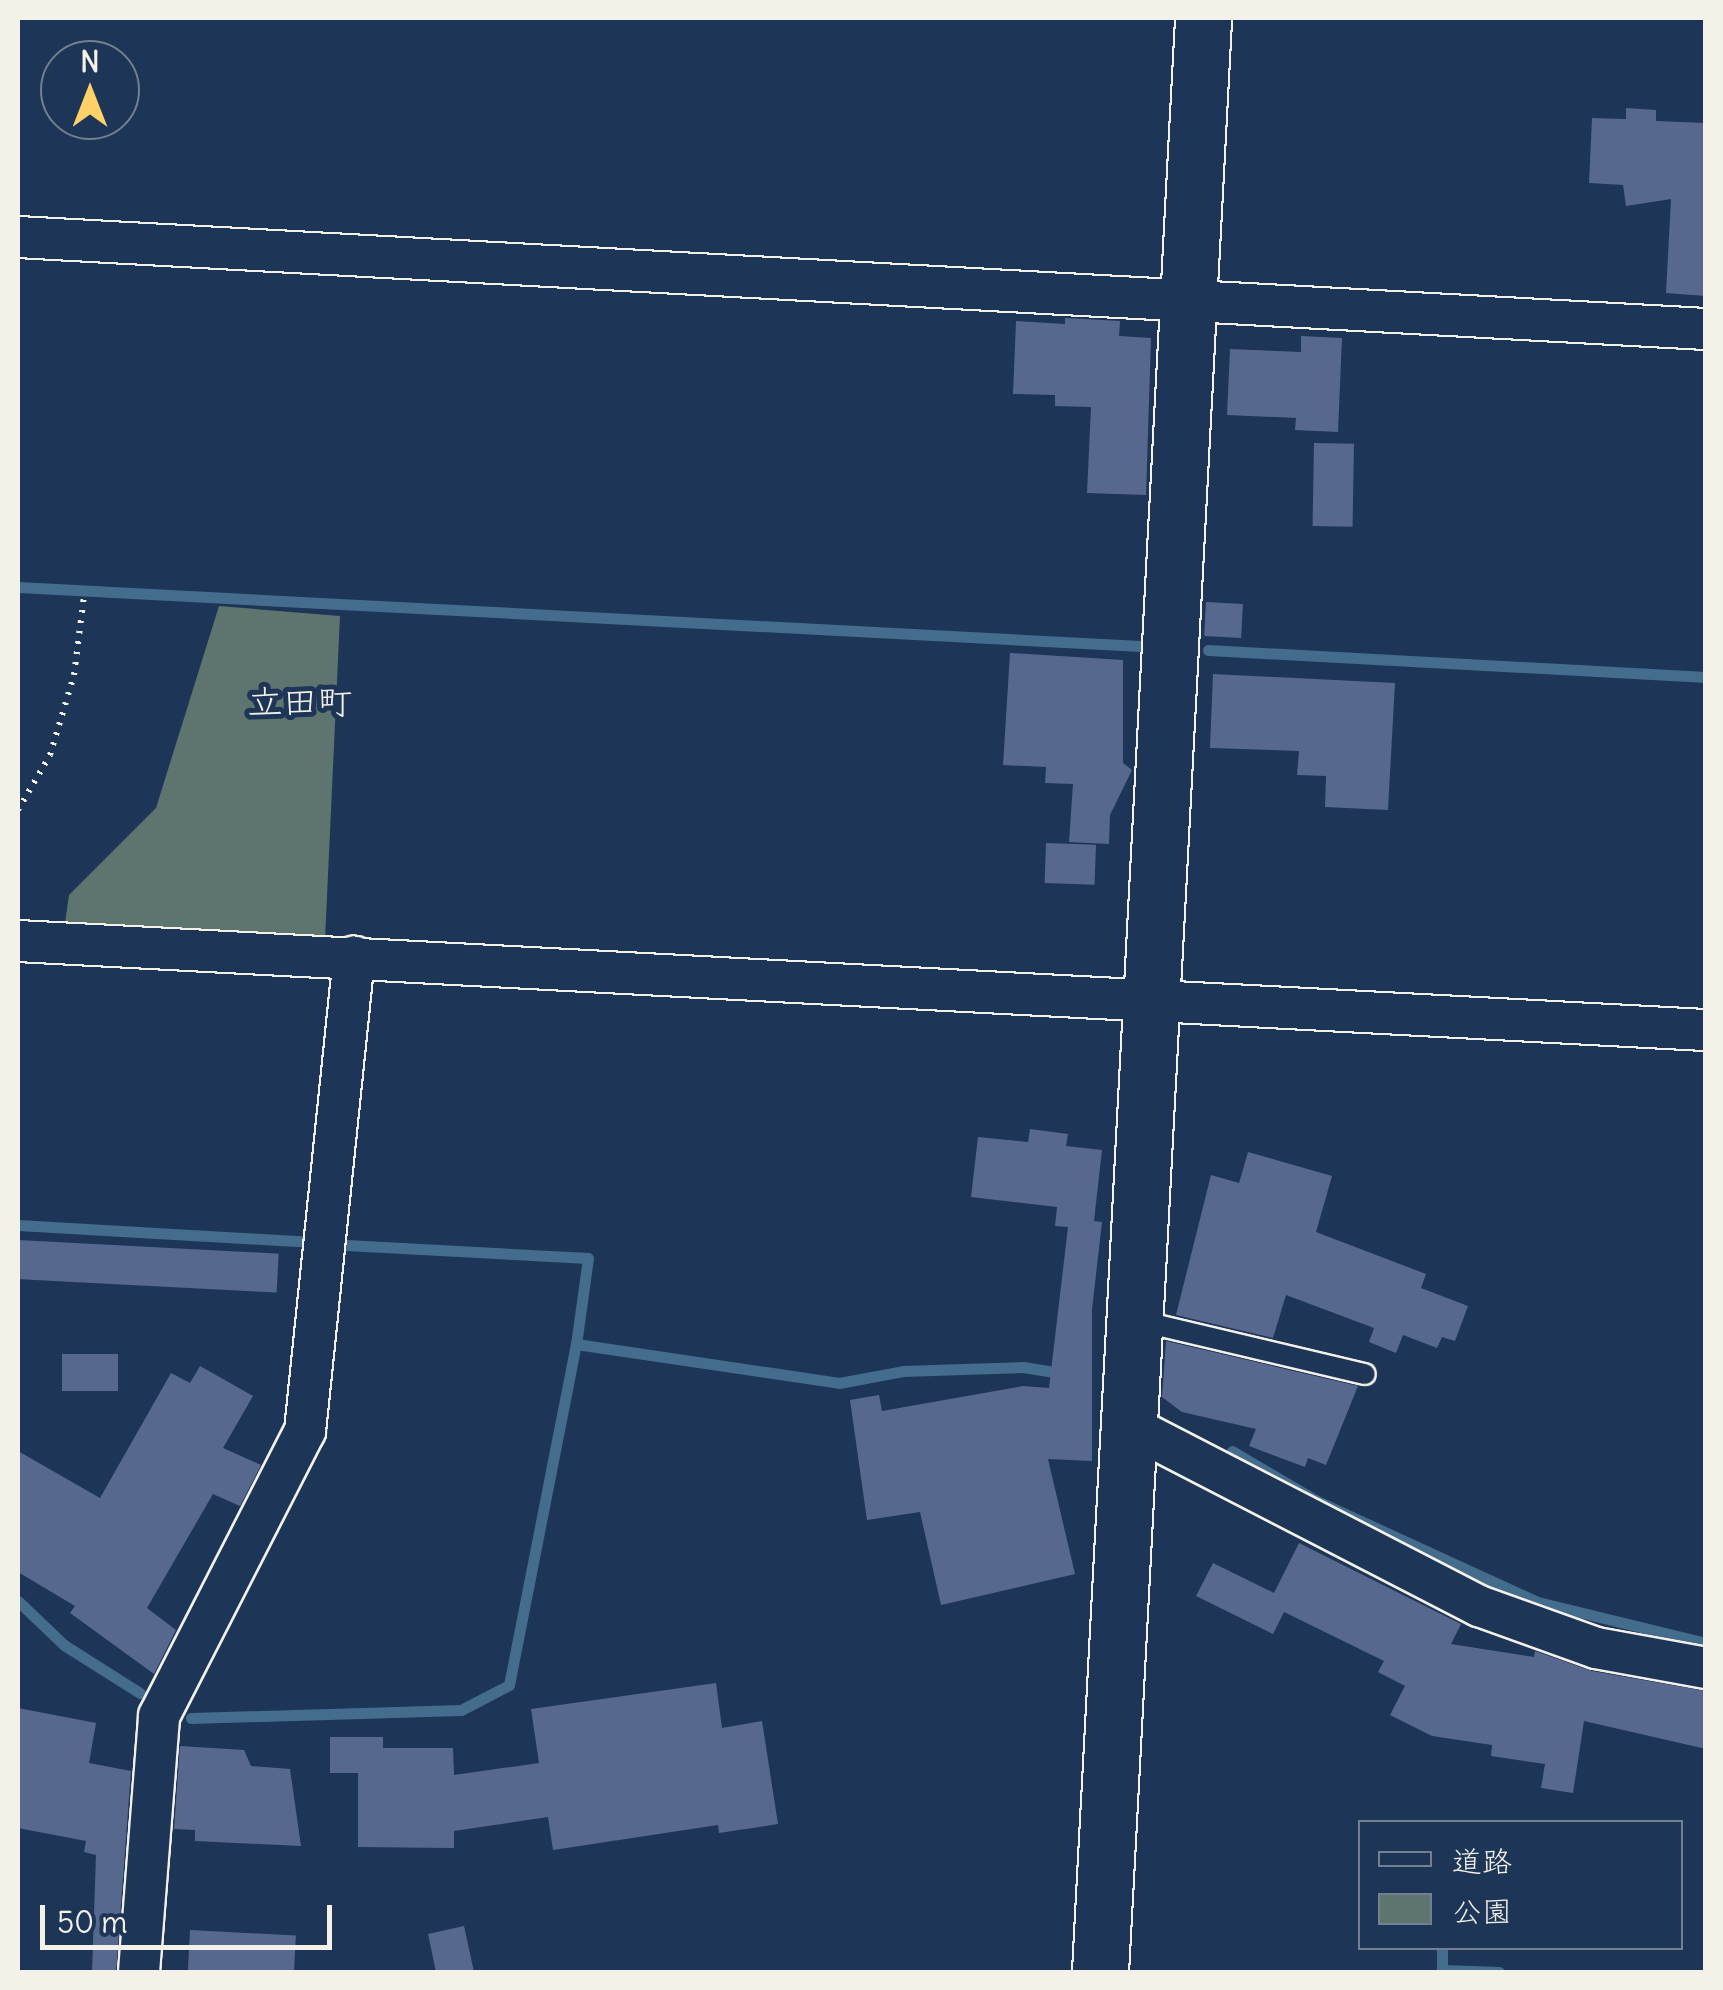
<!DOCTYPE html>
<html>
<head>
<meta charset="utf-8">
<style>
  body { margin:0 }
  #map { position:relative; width:1723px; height:1990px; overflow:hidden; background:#1d3557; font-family:Delius,"Klee One",sans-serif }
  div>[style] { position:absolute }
  .green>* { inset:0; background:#5e746f }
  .stream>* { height:11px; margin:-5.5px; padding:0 5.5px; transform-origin:5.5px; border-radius:5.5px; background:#446c8c }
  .building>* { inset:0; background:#57688f; transform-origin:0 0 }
  .path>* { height:6px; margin-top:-3px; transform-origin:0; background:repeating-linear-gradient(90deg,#f4f1e8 0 2.5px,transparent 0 10.5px) }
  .roads { filter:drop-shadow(2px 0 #f4f1e8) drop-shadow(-2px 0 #f4f1e8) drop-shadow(0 2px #f4f1e8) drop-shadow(0 -2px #f4f1e8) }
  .lane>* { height:20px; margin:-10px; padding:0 10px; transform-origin:10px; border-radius:10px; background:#1d3557 }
  .street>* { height:40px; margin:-20px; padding:0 20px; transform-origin:20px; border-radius:20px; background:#1d3557 }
  .secondary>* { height:55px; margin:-27.5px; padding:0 27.5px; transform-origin:27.5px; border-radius:27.5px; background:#1d3557 }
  span { translate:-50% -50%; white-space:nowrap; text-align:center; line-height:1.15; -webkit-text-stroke:10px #1d3557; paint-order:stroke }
  .quarter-label { font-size:35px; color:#f4f1e8 }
  .frame { position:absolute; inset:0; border:20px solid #f4f1e8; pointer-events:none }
  .legend { position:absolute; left:1358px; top:1820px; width:325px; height:130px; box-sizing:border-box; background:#1d3557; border:2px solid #738091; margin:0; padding:12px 18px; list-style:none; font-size:30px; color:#f4f1e8 }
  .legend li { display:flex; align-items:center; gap:20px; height:50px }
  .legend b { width:50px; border:2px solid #738091 }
  .north { position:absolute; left:40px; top:40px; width:100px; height:100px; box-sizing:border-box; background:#1d3557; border:2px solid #738091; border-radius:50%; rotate:0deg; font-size:28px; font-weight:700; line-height:40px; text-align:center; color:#f4f1e8 }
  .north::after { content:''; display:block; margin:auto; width:35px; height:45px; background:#ffd166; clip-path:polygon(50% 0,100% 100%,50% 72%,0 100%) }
  .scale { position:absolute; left:40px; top:1905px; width:292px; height:45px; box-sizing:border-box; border:5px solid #f4f1e8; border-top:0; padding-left:12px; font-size:30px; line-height:35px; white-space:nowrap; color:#f4f1e8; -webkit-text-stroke:8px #1d3557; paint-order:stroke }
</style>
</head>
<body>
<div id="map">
  <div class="green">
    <i style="clip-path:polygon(219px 606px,340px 616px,325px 940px,64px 930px,69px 895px,156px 808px)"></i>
  </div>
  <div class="stream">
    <i style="left:18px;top:587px;width:1124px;rotate:3.01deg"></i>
    <i style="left:1208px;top:650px;width:499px;rotate:3.1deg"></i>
    <i style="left:18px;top:1225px;width:291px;rotate:3.3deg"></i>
    <i style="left:346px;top:1245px;width:242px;rotate:3.1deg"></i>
    <i style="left:588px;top:1258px;width:87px;rotate:97.9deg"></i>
    <i style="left:1232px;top:1451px;width:99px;rotate:30.5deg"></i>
    <i style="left:1317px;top:1501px;width:243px;rotate:24.6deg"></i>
    <i style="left:1538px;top:1602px;width:173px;rotate:13.7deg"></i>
    <i style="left:18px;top:1601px;width:64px;rotate:43.7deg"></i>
    <i style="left:64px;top:1645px;width:90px;rotate:32.3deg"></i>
    <i style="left:191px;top:1718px;width:270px;rotate:-1.7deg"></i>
    <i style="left:461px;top:1710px;width:54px;rotate:-27.5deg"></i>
    <i style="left:509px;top:1685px;width:348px;rotate:-78.9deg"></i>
    <i style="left:576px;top:1344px;width:266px;rotate:8.4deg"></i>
    <i style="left:839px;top:1383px;width:65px;rotate:-10.6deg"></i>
    <i style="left:903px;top:1371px;width:120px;rotate:-1.9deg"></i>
    <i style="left:1023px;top:1367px;width:44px;rotate:9.2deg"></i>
    <i style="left:1442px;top:1948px;width:22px;rotate:90deg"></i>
    <i style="left:1442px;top:1970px;width:57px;rotate:2deg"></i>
  </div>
  <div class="building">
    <i style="clip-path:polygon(1626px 108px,1656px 110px,1656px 121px,1706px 123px,1706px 296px,1666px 293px,1671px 199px,1626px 206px,1623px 185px,1589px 183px,1592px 118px,1626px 119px)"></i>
    <i style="clip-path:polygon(1065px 318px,1120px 321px,1119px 336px,1151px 338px,1146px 495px,1087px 493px,1091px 407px,1055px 406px,1055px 395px,1013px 394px,1016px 321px,1065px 324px)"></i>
    <i style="clip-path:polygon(1301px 336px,1342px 338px,1338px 432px,1295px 430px,1296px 418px,1227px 415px,1230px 349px,1301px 352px)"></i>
    <i style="left:1314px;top:443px;width:40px;height:83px;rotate:1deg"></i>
    <i style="left:1206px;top:602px;width:37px;height:34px;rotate:3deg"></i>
    <i style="clip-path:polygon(1010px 653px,1123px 660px,1123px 763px,1132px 770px,1110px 815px,1109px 844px,1069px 842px,1073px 784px,1045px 783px,1046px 767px,1003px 765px)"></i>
    <i style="clip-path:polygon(1213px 674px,1395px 683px,1388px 810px,1325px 807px,1326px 776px,1297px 775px,1299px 751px,1210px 748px)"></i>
    <i style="left:1046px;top:843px;width:50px;height:40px;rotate:2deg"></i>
    <i style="clip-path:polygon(1030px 1129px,1068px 1134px,1066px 1146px,1102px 1150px,1094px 1221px,1102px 1222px,1092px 1310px,1092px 1461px,1048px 1459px,1075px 1574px,941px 1605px,920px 1512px,867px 1520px,850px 1400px,879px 1395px,882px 1411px,1023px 1386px,1049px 1388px,1068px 1227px,1055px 1226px,1057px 1207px,971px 1197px,978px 1137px,1028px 1142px)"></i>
    <i style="clip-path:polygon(1248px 1152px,1332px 1176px,1316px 1232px,1426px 1274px,1421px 1288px,1468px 1306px,1455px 1341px,1442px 1337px,1437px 1348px,1403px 1335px,1396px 1353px,1369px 1342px,1374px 1328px,1286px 1295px,1273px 1338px,1176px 1315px,1211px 1175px,1239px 1183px)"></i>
    <i style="left:18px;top:1240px;width:261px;height:39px;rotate:3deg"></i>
    <i style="clip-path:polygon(1166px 1341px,1358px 1386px,1326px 1465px,1308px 1458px,1305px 1467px,1249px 1446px,1256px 1429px,1182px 1412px,1162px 1397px)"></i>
    <i style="left:62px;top:1354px;width:56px;height:37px"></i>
    <i style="clip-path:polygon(200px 1366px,253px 1396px,223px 1448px,261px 1465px,240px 1506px,213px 1494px,147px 1608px,176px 1630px,154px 1674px,70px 1613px,75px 1606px,18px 1572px,18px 1451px,100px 1498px,171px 1373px,190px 1383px)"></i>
    <i style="clip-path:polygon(1299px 1543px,1461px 1624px,1451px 1644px,1534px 1657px,1535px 1651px,1592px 1671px,1706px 1691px,1706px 1749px,1584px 1721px,1573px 1793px,1541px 1788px,1545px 1764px,1491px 1756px,1492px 1745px,1432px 1736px,1390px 1715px,1405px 1686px,1378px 1672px,1384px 1661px,1284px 1612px,1273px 1634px,1196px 1596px,1213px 1563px,1274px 1593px)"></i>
    <i style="clip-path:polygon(716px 1683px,722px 1728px,762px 1721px,778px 1824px,719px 1833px,718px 1825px,553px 1850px,548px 1817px,454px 1831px,454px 1848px,358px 1847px,358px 1773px,330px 1773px,330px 1737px,383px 1737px,383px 1748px,453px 1748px,454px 1775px,539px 1763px,531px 1709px)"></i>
    <i style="clip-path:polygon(18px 1708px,96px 1723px,89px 1763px,131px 1771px,116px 1972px,92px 1972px,96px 1855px,84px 1852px,86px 1841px,18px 1828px)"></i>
    <i style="clip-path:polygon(180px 1746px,244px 1750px,251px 1766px,290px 1769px,301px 1846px,195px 1841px,195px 1830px,174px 1829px)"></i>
    <i style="clip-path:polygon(464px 1926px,474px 1972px,436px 1972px,428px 1934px)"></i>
    <i style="left:190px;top:1930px;width:106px;height:42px;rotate:3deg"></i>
  </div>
  <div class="path">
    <i style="left:18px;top:810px;width:64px;rotate:-59.8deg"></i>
    <i style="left:50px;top:755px;width:84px;rotate:-73.3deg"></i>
    <i style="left:74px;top:675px;width:80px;rotate:-82.8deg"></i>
  </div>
  <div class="roads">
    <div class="lane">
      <i style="left:1136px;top:1320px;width:235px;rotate:13.3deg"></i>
    </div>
    <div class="street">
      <i style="left:18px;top:237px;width:1691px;rotate:3.12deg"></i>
      <i style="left:18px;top:941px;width:1690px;rotate:3.02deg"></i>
      <i style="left:1128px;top:1425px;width:395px;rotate:27.3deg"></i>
      <i style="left:1479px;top:1606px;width:124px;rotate:19.7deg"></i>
      <i style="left:1596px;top:1648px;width:112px;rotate:10.3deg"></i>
      <i style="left:139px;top:1972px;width:257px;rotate:-85.5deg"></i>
      <i style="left:159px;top:1716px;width:320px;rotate:-62.9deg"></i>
      <i style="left:305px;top:1431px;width:477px;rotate:-84.1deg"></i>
    </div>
    <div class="secondary">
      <i style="left:1100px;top:1972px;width:1957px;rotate:-86.98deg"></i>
    </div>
  </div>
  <div class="quarter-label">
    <span style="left:300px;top:701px">立田町</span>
  </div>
  <div class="frame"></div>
  <ul class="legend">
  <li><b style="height:12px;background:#1d3557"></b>道路</li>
  <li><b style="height:28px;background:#5e746f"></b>公園</li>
  </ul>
  <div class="north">N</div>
  <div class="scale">50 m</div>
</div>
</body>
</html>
